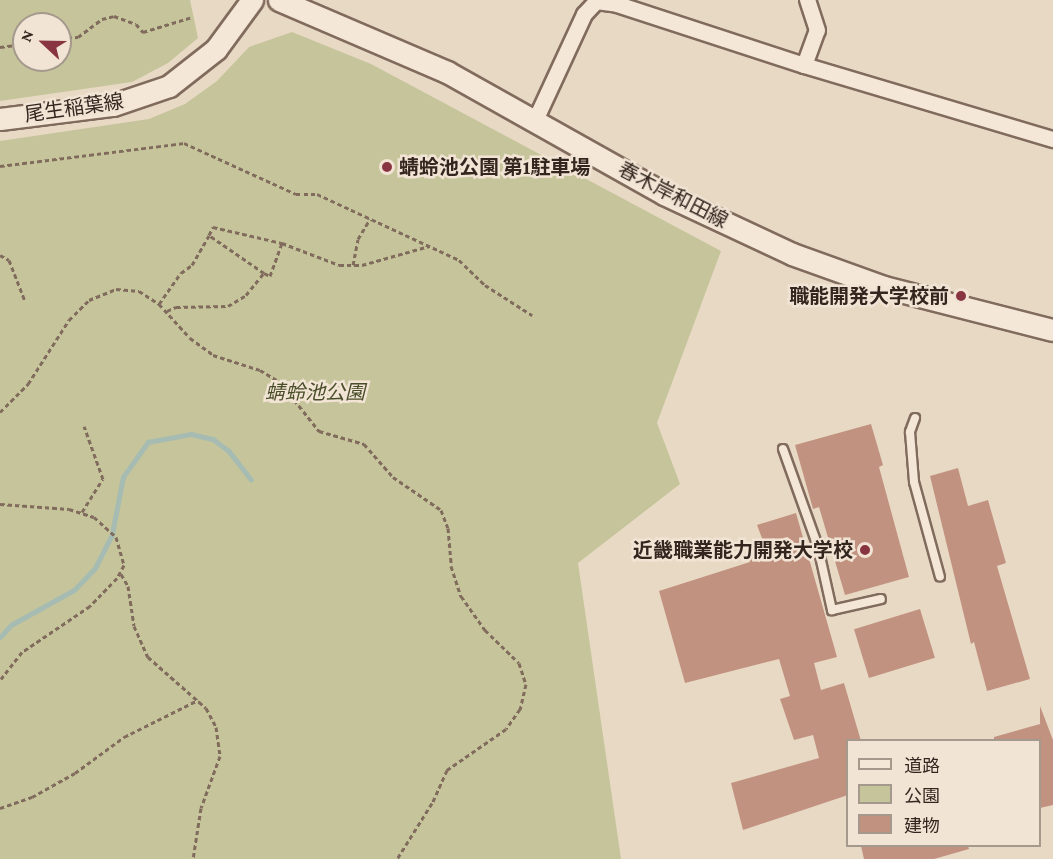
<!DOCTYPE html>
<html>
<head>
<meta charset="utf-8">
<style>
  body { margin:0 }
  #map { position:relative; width:1053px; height:859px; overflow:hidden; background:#e8d9c5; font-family:"Crimson Pro","Noto Sans JP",serif }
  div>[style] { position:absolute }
  .green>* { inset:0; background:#c5c49a }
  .stream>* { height:4.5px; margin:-2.25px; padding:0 2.25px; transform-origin:2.25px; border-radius:2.25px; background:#a6bcb3 }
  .building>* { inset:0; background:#c29280; transform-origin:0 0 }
  .path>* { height:3px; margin-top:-1.5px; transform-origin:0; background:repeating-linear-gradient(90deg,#816b5d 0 4.5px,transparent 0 7.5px) }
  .roads { filter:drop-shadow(2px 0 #816b5d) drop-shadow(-2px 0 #816b5d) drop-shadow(0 2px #816b5d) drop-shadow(0 -2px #816b5d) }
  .lane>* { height:8px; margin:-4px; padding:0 4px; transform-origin:4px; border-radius:4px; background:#f4e7d7 }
  .street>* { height:15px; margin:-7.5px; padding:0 7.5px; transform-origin:7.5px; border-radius:7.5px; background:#f4e7d7 }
  .secondary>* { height:21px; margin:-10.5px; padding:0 10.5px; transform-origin:10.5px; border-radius:10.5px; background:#f4e7d7 }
  .dots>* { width:16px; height:16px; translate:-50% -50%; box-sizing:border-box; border:3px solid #f1e4d4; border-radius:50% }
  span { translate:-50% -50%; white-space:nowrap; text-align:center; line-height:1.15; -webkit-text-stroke:5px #f1e4d4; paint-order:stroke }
  .street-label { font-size:20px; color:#33261f }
  .poi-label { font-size:20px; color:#33261f; font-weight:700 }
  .left { translate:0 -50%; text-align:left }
  .right { translate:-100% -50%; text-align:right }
  .park-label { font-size:20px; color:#494d29; font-style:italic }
  .legend { position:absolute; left:846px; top:739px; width:195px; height:108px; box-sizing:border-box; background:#f1e4d4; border:2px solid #a5988c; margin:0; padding:8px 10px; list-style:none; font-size:18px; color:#33261f }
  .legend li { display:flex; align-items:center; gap:12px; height:30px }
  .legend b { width:30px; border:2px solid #a5988c }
  .north { position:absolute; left:12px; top:12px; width:60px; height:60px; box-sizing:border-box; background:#f1e4d4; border:2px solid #a5988c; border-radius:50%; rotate:292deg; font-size:16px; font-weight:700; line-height:24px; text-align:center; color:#33261f }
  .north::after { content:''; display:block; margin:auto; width:21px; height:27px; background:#893541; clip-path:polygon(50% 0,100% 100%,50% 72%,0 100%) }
</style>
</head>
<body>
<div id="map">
  <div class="green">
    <i style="clip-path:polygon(evenodd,0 0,190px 0,198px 38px,168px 63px,132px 82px,0 101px,0 0,24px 24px,60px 24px,60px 60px,24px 60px,24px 24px)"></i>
    <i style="clip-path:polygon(292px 32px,371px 64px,721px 251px,657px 423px,680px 484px,578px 563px,621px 859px,0 859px,0 141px,149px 119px,185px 104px,217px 81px,249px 47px)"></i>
  </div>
  <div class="stream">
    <i style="left:0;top:637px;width:16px;rotate:-47deg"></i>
    <i style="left:11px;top:625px;width:72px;rotate:-29.1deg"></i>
    <i style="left:74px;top:590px;width:30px;rotate:-46deg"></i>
    <i style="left:95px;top:568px;width:38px;rotate:-63deg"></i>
    <i style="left:112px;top:534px;width:58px;rotate:-79.1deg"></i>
    <i style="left:123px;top:477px;width:43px;rotate:-54.5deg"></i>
    <i style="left:148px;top:442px;width:44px;rotate:-10.5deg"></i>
    <i style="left:191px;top:434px;width:23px;rotate:13deg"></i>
    <i style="left:213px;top:439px;width:20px;rotate:37deg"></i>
    <i style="left:229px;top:451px;width:36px;rotate:52deg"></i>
  </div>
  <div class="building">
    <i style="clip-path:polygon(871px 424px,883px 465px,879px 467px,909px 577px,845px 595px,819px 507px,813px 509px,795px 445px)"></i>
    <i style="clip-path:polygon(958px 468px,968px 506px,988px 500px,1006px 563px,997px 566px,1030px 679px,987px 691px,974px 642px,971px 644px,930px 476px)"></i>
    <i style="clip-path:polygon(796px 513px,837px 657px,814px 663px,821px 690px,844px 683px,861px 741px,848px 741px,848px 795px,743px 830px,731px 783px,819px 758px,813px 735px,794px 740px,780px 699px,790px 696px,779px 659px,685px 683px,659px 591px,750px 562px,747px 551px,765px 546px,757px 525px)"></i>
    <i style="left:920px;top:609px;width:51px;height:69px;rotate:73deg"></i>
    <i style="clip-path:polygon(1040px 706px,1053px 740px,1053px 805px,1040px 808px,1040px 741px,994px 741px,994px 737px,1040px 724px)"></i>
    <i style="clip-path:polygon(861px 846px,968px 846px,969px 849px,934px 859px,864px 859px)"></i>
  </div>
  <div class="path">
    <i style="left:60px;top:38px;width:18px;rotate:-3deg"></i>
    <i style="left:78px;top:37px;width:30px;rotate:-37deg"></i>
    <i style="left:102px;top:19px;width:12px;rotate:-14deg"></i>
    <i style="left:114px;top:16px;width:23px;rotate:20deg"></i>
    <i style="left:136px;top:24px;width:11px;rotate:49deg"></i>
    <i style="left:143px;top:32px;width:51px;rotate:-17deg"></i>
    <i style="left:0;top:47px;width:24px;rotate:-7deg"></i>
    <i style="left:0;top:166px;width:185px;rotate:-7.1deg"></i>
    <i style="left:184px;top:143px;width:123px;rotate:24.5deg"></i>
    <i style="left:296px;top:194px;width:21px"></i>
    <i style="left:317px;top:194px;width:157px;rotate:24.9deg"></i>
    <i style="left:459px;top:260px;width:36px;rotate:44deg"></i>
    <i style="left:485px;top:285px;width:56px;rotate:32.6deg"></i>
    <i style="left:0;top:255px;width:10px;rotate:29deg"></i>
    <i style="left:9px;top:260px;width:44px;rotate:68.7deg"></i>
    <i style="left:353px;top:265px;width:26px;rotate:-79deg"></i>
    <i style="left:358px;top:239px;width:23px;rotate:-59deg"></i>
    <i style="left:264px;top:273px;width:7px;rotate:27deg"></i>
    <i style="left:270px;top:276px;width:35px;rotate:-70deg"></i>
    <i style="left:159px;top:304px;width:38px;rotate:-55deg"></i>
    <i style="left:181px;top:273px;width:14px;rotate:-36deg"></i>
    <i style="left:192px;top:265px;width:34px;rotate:-60deg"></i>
    <i style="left:167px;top:311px;width:10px;rotate:-24deg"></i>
    <i style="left:176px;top:307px;width:52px;rotate:-1.1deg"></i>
    <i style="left:228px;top:306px;width:21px;rotate:-31deg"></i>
    <i style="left:246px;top:295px;width:28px;rotate:-51deg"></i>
    <i style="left:264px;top:273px;width:67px;rotate:-145.4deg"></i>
    <i style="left:209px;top:235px;width:9px;rotate:-63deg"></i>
    <i style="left:213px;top:227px;width:71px;rotate:13.1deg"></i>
    <i style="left:282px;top:243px;width:61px;rotate:21.1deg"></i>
    <i style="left:339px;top:265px;width:23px"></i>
    <i style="left:362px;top:265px;width:70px;rotate:-15.8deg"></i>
    <i style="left:0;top:412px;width:40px;rotate:-45deg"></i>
    <i style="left:28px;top:384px;width:76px;rotate:-57.4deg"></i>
    <i style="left:69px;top:320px;width:28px;rotate:-45deg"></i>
    <i style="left:89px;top:300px;width:29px;rotate:-22deg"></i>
    <i style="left:116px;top:289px;width:23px;rotate:5deg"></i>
    <i style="left:139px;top:291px;width:24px;rotate:33deg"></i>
    <i style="left:159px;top:304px;width:46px;rotate:47.6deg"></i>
    <i style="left:190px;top:338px;width:29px;rotate:36deg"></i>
    <i style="left:213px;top:355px;width:49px;rotate:17.7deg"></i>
    <i style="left:260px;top:370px;width:23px;rotate:31deg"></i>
    <i style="left:280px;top:382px;width:63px;rotate:51.5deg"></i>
    <i style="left:319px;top:431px;width:47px;rotate:16.1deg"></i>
    <i style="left:364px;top:444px;width:44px;rotate:48.7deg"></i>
    <i style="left:393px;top:477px;width:58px;rotate:34.5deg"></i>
    <i style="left:441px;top:510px;width:19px;rotate:69deg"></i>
    <i style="left:448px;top:528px;width:38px;rotate:85deg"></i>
    <i style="left:451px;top:566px;width:32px;rotate:72deg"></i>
    <i style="left:461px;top:596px;width:42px;rotate:54.8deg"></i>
    <i style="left:485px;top:630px;width:47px;rotate:44.1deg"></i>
    <i style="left:519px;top:663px;width:22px;rotate:72deg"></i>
    <i style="left:526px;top:684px;width:26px;rotate:103deg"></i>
    <i style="left:520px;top:709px;width:24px;rotate:125deg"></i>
    <i style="left:506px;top:729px;width:72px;rotate:145.2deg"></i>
    <i style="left:447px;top:770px;width:36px;rotate:114deg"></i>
    <i style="left:432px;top:803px;width:66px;rotate:122deg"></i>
    <i style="left:0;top:504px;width:69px;rotate:4.1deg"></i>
    <i style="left:69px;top:509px;width:26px;rotate:18deg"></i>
    <i style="left:94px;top:517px;width:30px;rotate:42deg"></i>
    <i style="left:116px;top:537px;width:29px;rotate:74deg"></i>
    <i style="left:124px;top:565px;width:15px;rotate:118deg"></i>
    <i style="left:117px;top:578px;width:39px;rotate:134deg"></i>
    <i style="left:90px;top:606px;width:82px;rotate:145.9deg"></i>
    <i style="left:22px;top:652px;width:36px;rotate:128deg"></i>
    <i style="left:82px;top:512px;width:39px;rotate:-58deg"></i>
    <i style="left:103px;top:479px;width:56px;rotate:-109.7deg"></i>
    <i style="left:121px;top:574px;width:14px;rotate:60deg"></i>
    <i style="left:128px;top:586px;width:40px;rotate:81.5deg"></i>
    <i style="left:134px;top:626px;width:34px;rotate:66deg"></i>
    <i style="left:148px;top:657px;width:77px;rotate:41.3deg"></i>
    <i style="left:206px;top:708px;width:21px;rotate:62deg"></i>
    <i style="left:216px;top:727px;width:29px;rotate:82deg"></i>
    <i style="left:220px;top:756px;width:55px;rotate:110.1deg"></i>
    <i style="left:201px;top:808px;width:52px;rotate:98.9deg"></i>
    <i style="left:0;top:808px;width:34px;rotate:-19deg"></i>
    <i style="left:32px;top:797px;width:49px;rotate:-29.2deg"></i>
    <i style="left:75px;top:773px;width:61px;rotate:-36.3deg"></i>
    <i style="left:124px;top:737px;width:83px;rotate:-26.6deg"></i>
  </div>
  <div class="roads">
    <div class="lane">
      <i style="left:915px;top:418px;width:15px;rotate:110deg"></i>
      <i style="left:910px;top:432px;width:50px;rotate:85.4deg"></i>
      <i style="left:914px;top:482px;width:98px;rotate:74.7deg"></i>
      <i style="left:783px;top:449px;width:104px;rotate:70.3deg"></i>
      <i style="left:818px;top:547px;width:65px;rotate:77.5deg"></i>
      <i style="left:832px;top:610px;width:50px;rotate:-12.7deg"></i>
    </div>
    <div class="street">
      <i style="left:804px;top:65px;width:37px;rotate:-70deg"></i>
      <i style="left:817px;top:30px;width:32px;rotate:-108deg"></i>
      <i style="left:535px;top:120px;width:117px;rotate:-65.2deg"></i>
      <i style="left:584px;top:14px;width:18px;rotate:-47deg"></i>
      <i style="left:596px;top:1px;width:21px;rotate:8deg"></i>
      <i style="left:617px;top:4px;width:197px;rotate:18.1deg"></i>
      <i style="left:804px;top:65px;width:260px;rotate:16.6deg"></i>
    </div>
    <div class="secondary">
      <i style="left:279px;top:0;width:183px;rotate:23.2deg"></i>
      <i style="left:447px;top:72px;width:249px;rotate:29.3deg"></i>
      <i style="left:664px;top:194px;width:141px;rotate:25.1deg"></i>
      <i style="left:792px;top:254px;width:98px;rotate:19.7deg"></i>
      <i style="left:884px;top:287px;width:174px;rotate:14.3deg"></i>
      <i style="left:0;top:119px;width:114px;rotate:-7.1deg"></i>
      <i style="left:113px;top:105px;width:59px;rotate:-18.7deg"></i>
      <i style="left:169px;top:86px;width:60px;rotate:-38.2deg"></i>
      <i style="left:216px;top:49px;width:61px;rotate:-53.7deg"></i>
    </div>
  </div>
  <div class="dots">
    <i style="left:387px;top:167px;background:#893541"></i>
    <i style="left:961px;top:296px;background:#893541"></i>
    <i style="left:865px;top:550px;background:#893541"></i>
  </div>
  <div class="street-label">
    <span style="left:74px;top:108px;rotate:-8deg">尾生稲葉線</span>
    <span style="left:673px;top:195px;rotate:27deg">春木岸和田線</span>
  </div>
  <div class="poi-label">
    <span class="left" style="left:399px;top:167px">蜻蛉池公園 第1駐車場</span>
    <span class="right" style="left:949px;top:296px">職能開発大学校前</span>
    <span class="right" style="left:853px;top:550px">近畿職業能力開発大学校</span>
  </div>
  <div class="park-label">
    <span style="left:315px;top:392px">蜻蛉池公園</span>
  </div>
  <ul class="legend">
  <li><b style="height:8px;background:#f4e7d7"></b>道路</li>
  <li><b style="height:16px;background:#c5c49a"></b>公園</li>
  <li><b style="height:16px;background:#c29280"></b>建物</li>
  </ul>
  <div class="north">N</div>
</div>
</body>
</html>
